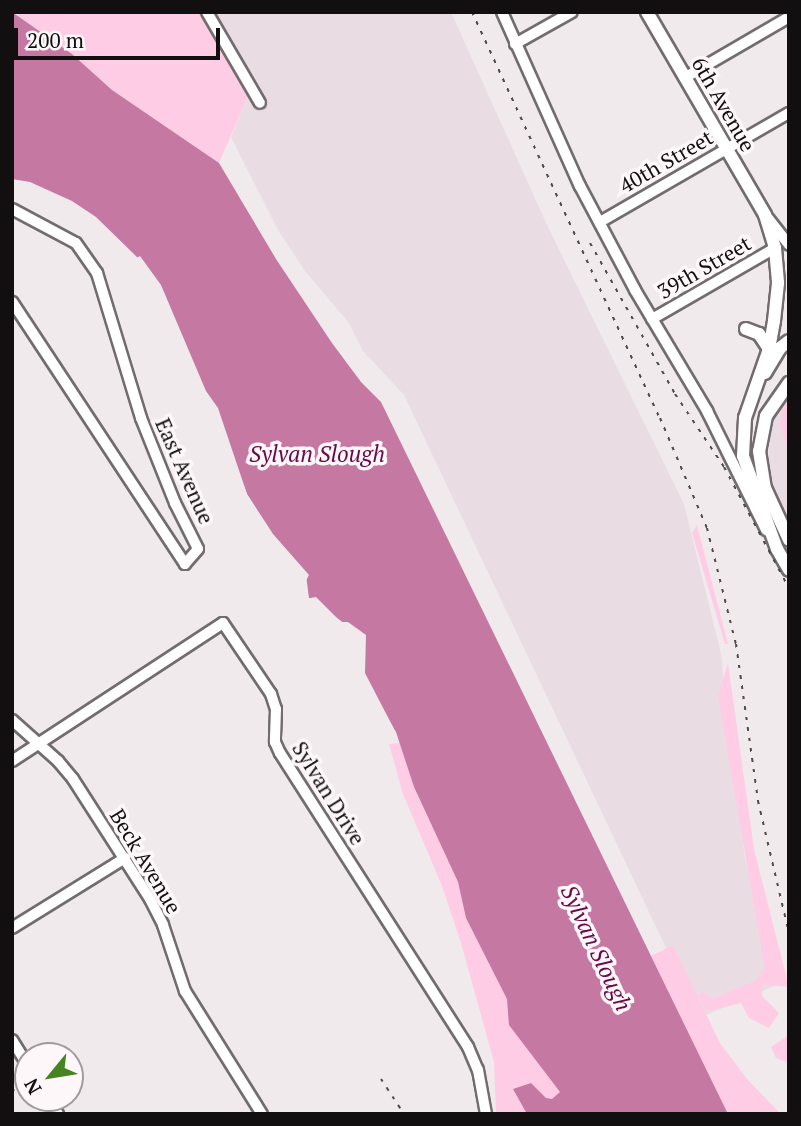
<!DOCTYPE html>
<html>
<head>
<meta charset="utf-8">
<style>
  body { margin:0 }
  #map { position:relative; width:801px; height:1126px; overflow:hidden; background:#f0eaed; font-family:"PT Serif",serif }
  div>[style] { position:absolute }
  .built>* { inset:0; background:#eadce3 }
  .green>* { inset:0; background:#ffcce6 }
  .water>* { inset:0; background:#c478a2 }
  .pier>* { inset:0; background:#f0eaed }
  .roads { filter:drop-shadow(2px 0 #726c6f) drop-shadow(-2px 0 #726c6f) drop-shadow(0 2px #726c6f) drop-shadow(0 -2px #726c6f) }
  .minor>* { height:10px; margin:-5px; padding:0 5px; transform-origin:5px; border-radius:5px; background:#fff }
  .major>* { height:12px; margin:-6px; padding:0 6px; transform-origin:6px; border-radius:6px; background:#fff }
  .rail>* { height:2px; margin-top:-1px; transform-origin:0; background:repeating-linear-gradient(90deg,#4d4a4c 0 3.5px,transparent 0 10.5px) }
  span { translate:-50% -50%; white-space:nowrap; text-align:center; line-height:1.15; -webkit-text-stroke:7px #fef7fa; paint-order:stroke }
  .street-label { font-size:21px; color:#110f10 }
  .water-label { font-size:23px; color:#680b49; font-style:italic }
  .frame { position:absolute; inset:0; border:14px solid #110f10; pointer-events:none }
  .north { position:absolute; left:14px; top:1042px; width:70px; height:70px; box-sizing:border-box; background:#fef7fa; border:2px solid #9f9a9c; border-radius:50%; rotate:240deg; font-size:19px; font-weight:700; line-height:28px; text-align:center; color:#110f10 }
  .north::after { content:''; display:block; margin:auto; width:24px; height:32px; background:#468422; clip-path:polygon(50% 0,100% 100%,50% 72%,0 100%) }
  .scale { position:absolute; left:14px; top:28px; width:206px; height:32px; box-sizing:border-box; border:4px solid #110f10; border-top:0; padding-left:9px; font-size:21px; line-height:24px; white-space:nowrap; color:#110f10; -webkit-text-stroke:5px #fef7fa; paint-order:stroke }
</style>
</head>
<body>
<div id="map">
  <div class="built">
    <i style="clip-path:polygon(213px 12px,451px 12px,547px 225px,684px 504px,721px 654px,745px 859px,766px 930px,777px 985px,706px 1015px,685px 988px,404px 395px,363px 351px,349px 323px,305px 271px,278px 230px,231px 137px,248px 96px,257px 89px)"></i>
    <i style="clip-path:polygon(789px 393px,789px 527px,770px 481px,768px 458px,773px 413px)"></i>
  </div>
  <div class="green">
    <i style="clip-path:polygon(16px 12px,199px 12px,248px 96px,219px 163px,112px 90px,72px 54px,20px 19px)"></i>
    <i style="clip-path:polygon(789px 398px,789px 451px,780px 426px,782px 412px)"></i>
    <i style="clip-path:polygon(697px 525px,728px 644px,725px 644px,692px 533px)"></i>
    <i style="clip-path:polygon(728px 663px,754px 849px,789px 987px,763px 984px,762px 996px,779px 1013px,769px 1028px,749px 1018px,741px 1003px,708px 1011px,698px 996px,702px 991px,712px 999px,755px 981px,765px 969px,718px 697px)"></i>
    <i style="clip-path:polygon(400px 743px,414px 787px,458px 882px,466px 918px,583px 1114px,496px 1114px,494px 1062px,461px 943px,442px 886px,403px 794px,389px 744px)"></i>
    <i style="clip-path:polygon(673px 945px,720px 1043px,748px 1080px,781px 1114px,728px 1114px,651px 956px)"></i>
    <i style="clip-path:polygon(789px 1035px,789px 1063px,776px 1058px,771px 1047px)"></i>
  </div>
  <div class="water">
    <i style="clip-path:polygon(12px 12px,72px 54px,112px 90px,219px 163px,276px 259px,332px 343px,361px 382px,381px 402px,728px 1114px,527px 1114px,513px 1089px,531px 1083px,546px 1098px,552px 1099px,560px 1092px,509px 1025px,507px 999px,466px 918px,458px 882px,414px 787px,396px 732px,370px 688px,361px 666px,362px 636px,309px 598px,306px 575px,270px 532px,247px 494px,215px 409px,198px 381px,165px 303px,138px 258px,96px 217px,72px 201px,30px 182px,12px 179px)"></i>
  </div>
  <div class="pier">
    <i style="clip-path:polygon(140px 256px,161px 285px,206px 391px,218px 408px,247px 494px,273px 534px,309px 575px,302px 588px,302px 576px,267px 534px,244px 495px,212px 411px,195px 382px,184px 351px,156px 291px,135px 259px)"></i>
    <i style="clip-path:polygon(316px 597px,341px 622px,348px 622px,366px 635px,365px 673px,393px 727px,391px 730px,367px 690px,357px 667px,358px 637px,305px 599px)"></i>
  </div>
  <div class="roads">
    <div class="minor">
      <i style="left:207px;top:12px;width:105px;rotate:59.8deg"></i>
      <i style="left:502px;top:12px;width:191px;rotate:65.9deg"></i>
      <i style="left:580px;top:186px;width:118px;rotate:62.1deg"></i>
      <i style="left:635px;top:290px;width:141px;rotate:59.2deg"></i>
      <i style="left:707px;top:411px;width:133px;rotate:63.6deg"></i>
      <i style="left:515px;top:44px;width:65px;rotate:-29.3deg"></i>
      <i style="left:686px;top:77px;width:119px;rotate:-30.2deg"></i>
      <i style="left:12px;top:209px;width:72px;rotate:28deg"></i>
      <i style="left:76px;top:243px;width:37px;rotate:55deg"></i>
      <i style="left:97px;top:273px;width:152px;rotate:73.1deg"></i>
      <i style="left:141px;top:418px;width:92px;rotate:68.2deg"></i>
      <i style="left:175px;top:503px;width:51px;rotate:63.4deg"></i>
      <i style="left:198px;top:549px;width:20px;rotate:131deg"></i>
      <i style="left:185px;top:564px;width:314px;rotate:-123.4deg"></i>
      <i style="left:768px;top:218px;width:34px;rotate:52deg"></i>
      <i style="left:600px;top:222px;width:218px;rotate:-30deg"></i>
      <i style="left:652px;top:319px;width:142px;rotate:-30deg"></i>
      <i style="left:12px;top:720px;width:62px;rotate:41.7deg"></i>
      <i style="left:58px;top:761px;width:23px;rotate:50deg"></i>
      <i style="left:73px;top:779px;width:143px;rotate:57.3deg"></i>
      <i style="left:150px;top:899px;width:29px;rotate:63deg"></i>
      <i style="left:163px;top:925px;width:70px;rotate:71.6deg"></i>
      <i style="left:185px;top:991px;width:145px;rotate:58deg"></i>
      <i style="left:12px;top:761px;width:252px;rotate:-33.2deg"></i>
      <i style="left:223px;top:623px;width:86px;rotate:55.9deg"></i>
      <i style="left:271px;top:694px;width:16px;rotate:72deg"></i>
      <i style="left:276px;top:709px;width:33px;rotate:92deg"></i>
      <i style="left:275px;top:742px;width:12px;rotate:66deg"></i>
      <i style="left:280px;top:753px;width:349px;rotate:57.4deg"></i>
      <i style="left:468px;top:1047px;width:25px;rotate:67deg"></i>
      <i style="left:478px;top:1070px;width:45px;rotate:79.7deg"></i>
      <i style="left:12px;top:928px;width:133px;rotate:-31.8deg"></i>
      <i style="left:12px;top:1040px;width:31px;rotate:58deg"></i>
      <i style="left:48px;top:1098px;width:19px;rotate:58deg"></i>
    </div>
    <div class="major">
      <i style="left:647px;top:12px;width:235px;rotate:59.8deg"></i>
      <i style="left:765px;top:215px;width:34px;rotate:73deg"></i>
      <i style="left:775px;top:248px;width:35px;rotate:85deg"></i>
      <i style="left:778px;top:283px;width:38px;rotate:96deg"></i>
      <i style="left:774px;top:321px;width:28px;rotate:100deg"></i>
      <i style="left:769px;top:349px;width:73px;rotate:109.2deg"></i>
      <i style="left:745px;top:418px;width:38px;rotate:93deg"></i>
      <i style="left:743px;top:456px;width:99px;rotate:69.9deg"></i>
      <i style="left:777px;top:549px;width:24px;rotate:60deg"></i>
      <i style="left:746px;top:329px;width:14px;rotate:21deg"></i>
      <i style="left:759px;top:334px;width:18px;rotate:56deg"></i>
      <i style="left:765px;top:373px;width:29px;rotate:-59deg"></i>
      <i style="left:780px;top:348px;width:11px;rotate:-38deg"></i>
      <i style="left:789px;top:383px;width:40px;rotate:124.9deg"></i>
      <i style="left:766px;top:416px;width:36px;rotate:101deg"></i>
      <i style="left:759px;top:451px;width:37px;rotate:81deg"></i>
      <i style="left:765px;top:488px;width:57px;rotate:65.2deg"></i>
    </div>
  </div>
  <div class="rail">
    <i style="left:472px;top:12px;width:447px;rotate:65.2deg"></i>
    <i style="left:660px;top:418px;width:120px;rotate:66.9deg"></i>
    <i style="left:707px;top:528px;width:120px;rotate:76deg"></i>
    <i style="left:736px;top:644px;width:159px;rotate:82deg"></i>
    <i style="left:758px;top:801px;width:136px;rotate:76.8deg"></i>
    <i style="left:590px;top:243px;width:173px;rotate:60.6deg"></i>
    <i style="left:675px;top:394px;width:88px;rotate:56.1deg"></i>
    <i style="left:724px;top:467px;width:137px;rotate:61.8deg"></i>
    <i style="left:381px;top:1079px;width:42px;rotate:56.7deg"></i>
    <i style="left:12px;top:1089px;width:42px;rotate:36.3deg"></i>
  </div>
  <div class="street-label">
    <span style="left:724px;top:104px;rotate:60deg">6th Avenue</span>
    <span style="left:666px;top:161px;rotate:-30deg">40th Street</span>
    <span style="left:704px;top:267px;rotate:-30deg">39th Street</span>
    <span style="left:185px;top:471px;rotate:66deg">East Avenue</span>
    <span style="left:329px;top:793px;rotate:58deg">Sylvan Drive</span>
    <span style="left:146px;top:861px;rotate:59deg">Beck Avenue</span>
  </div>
  <div class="water-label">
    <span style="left:317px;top:454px">Sylvan Slough</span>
    <span style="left:596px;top:948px;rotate:65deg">Sylvan Slough</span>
  </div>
  <div class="frame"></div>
  <div class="north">N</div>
  <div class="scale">200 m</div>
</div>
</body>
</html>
